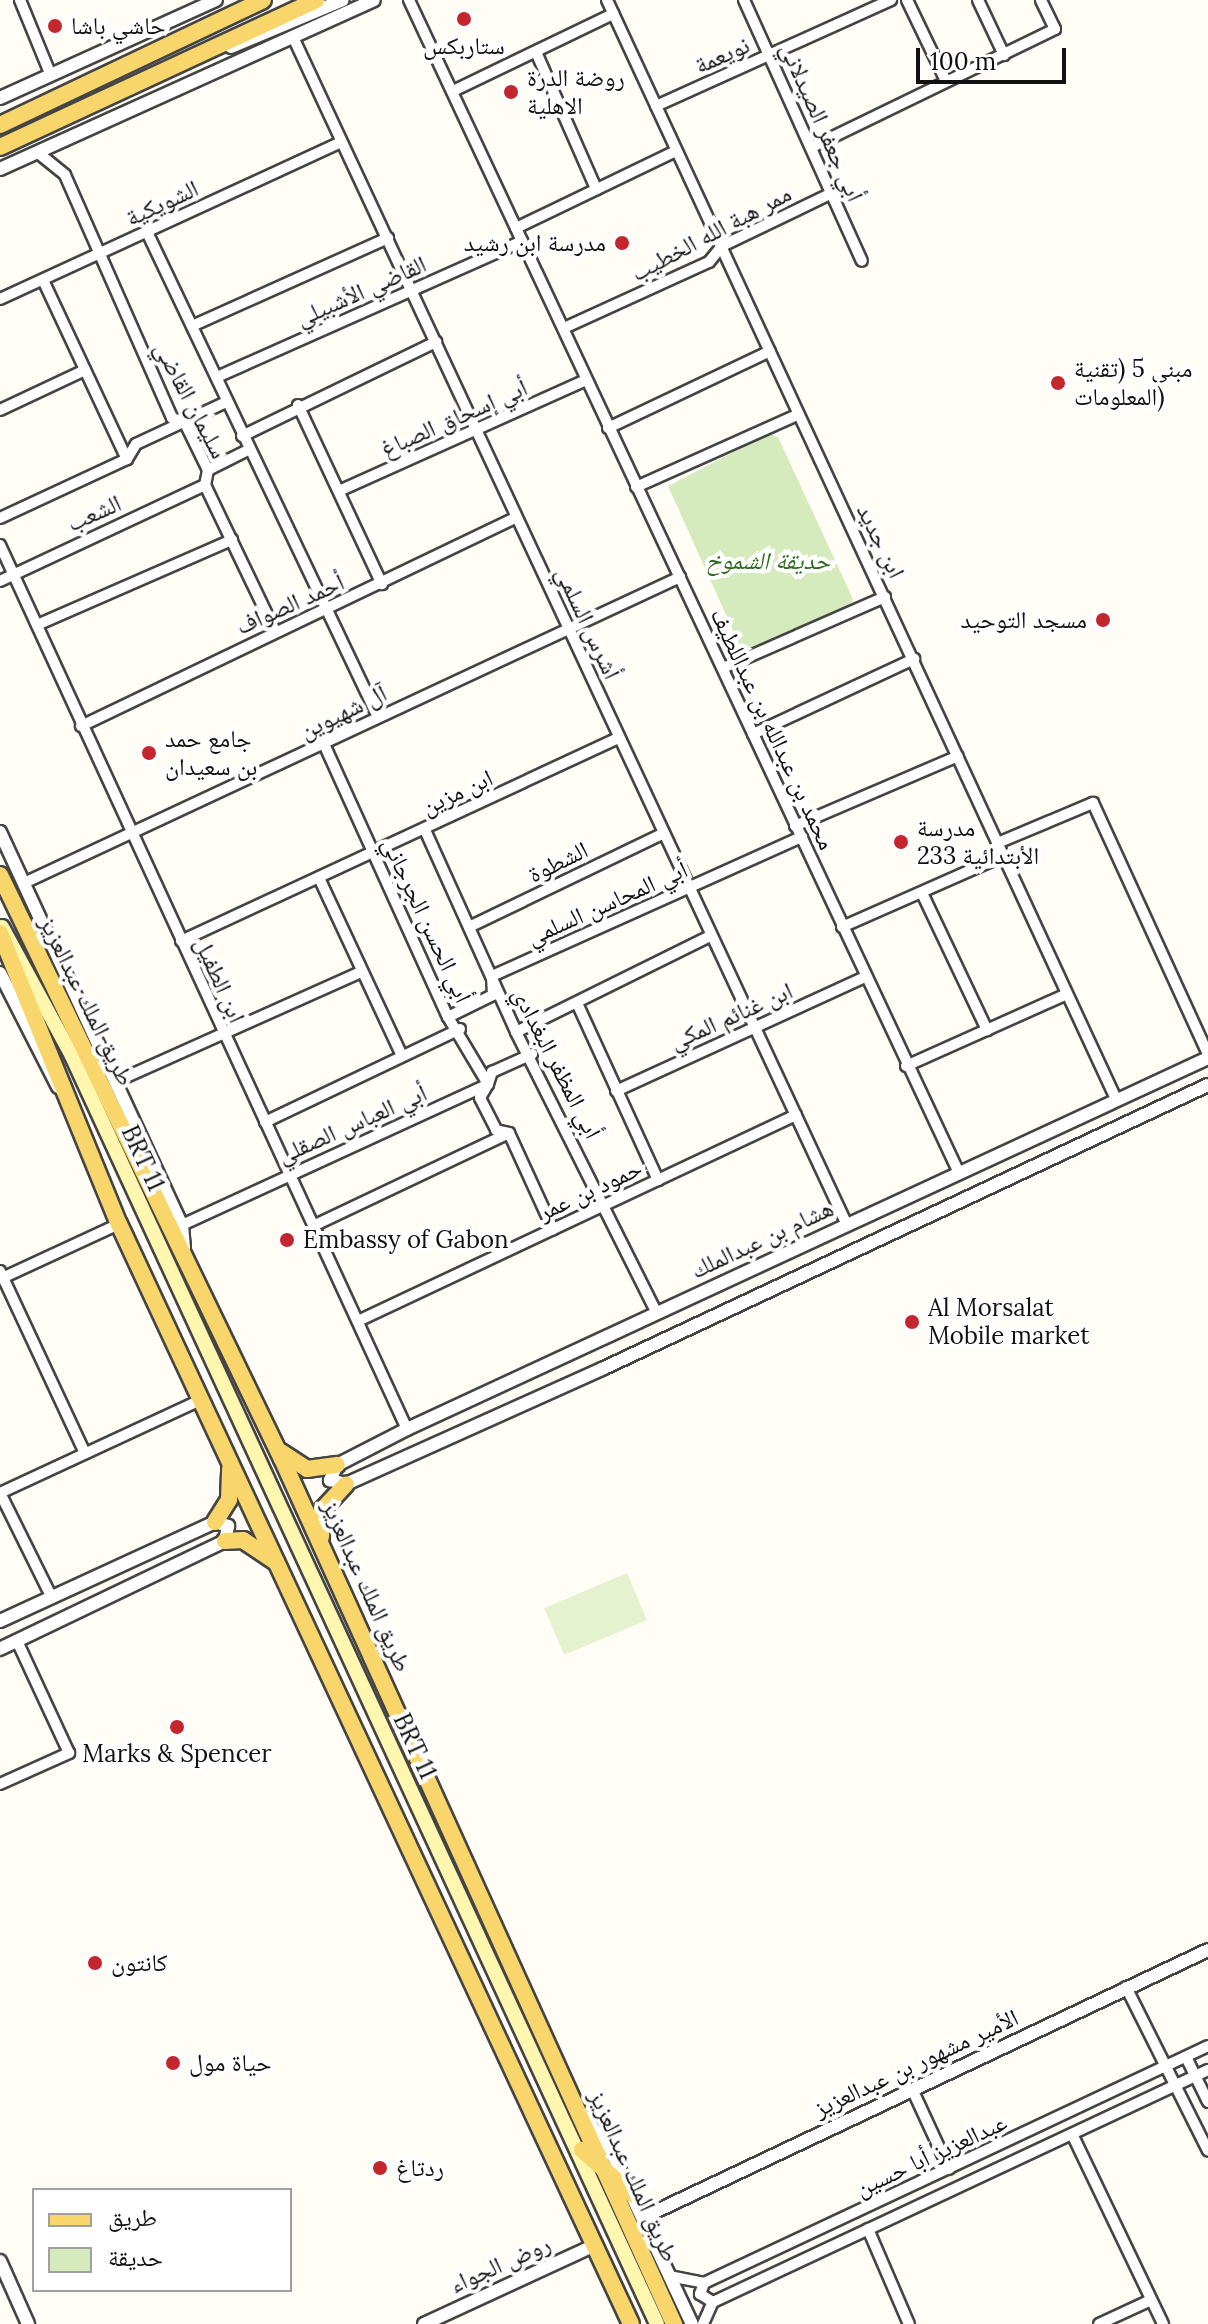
<!DOCTYPE html>
<html>
<head>
<meta charset="utf-8">
<style>
  body { margin:0 }
  #map { position:relative; width:1208px; height:2324px; overflow:hidden; background:#fffdf5; font-family:Lora,"Noto Naskh Arabic",serif }
  div>[style] { position:absolute }
  .green>* { inset:0; background:#d5ebbd }
  .pitch>* { inset:0; background:#e6f2cf; transform-origin:0 0 }
  .roads { filter:drop-shadow(2px 0 #444) drop-shadow(-2px 0 #444) drop-shadow(0 2px #444) drop-shadow(0 -2px #444) }
  .minor>* { height:10px; margin:-5px; padding:0 5px; transform-origin:5px; border-radius:5px; background:#fff }
  .tertiary>* { height:12px; margin:-6px; padding:0 6px; transform-origin:6px; border-radius:6px; background:#fff }
  .secondary>* { height:14px; margin:-7px; padding:0 7px; transform-origin:7px; border-radius:7px; background:#fff6b0 }
  .primary>* { height:16px; margin:-8px; padding:0 8px; transform-origin:8px; border-radius:8px; background:#f9d66b }
  .dots>* { width:22px; height:22px; translate:-50% -50%; box-sizing:border-box; border:4px solid #fff; border-radius:50% }
  span { translate:-50% -50%; white-space:nowrap; text-align:center; line-height:1.15; -webkit-text-stroke:8px #fff; paint-order:stroke }
  .poi-label { font-size:24px; color:#111 }
  .left { translate:0 -50%; text-align:left }
  .right { translate:-100% -50%; text-align:right }
  .street-label { font-size:24px; color:#111 }
  .park-label { font-size:24px; color:#2f6b1f; font-style:italic }
  .legend { position:absolute; left:32px; top:2188px; width:260px; height:104px; box-sizing:border-box; background:#fff; border:2px solid #a0a0a0; margin:0; padding:10px 14px; list-style:none; font-size:24px; color:#111 }
  .legend li { display:flex; align-items:center; gap:16px; height:40px }
  .legend b { width:40px; border:2px solid #a0a0a0 }
  .scale { position:absolute; left:916px; top:48px; width:150px; height:36px; box-sizing:border-box; border:4px solid #111; border-top:0; padding-left:10px; font-size:24px; line-height:28px; white-space:nowrap; color:#111; -webkit-text-stroke:6px #fff; paint-order:stroke }
</style>
</head>
<body>
<div id="map">
  <div class="green">
    <i style="clip-path:polygon(769px 434px,778px 437px,853px 599px,850px 607px,749px 652px,741px 648px,668px 486px)"></i>
  </div>
  <div class="pitch">
    <i style="left:627px;top:1573px;width:51px;height:90px;rotate:67deg"></i>
  </div>
  <div class="roads">
    <div class="minor">
      <i style="left:20px;top:0;width:79px;rotate:67.7deg"></i>
      <i style="left:409px;top:0;width:1293px;rotate:64.88deg"></i>
      <i style="left:607px;top:0;width:1213px;rotate:65.15deg"></i>
      <i style="left:744px;top:0;width:286px;rotate:65.7deg"></i>
      <i style="left:907px;top:0;width:90px;rotate:64.3deg"></i>
      <i style="left:978px;top:0;width:61px;rotate:64.7deg"></i>
      <i style="left:293px;top:37px;width:1311px;rotate:65deg"></i>
      <i style="left:536px;top:52px;width:150px;rotate:66.3deg"></i>
      <i style="left:453px;top:91px;width:178px;rotate:-25.7deg"></i>
      <i style="left:656px;top:106px;width:258px;rotate:-24.3deg"></i>
      <i style="left:812px;top:147px;width:270px;rotate:-25.9deg"></i>
      <i style="left:1055px;top:29px;width:32px;rotate:-116deg"></i>
      <i style="left:37px;top:152px;width:36px;rotate:39deg"></i>
      <i style="left:65px;top:175px;width:266px;rotate:66.2deg"></i>
      <i style="left:172px;top:418px;width:14px;rotate:21deg"></i>
      <i style="left:185px;top:423px;width:52px;rotate:63.9deg"></i>
      <i style="left:208px;top:470px;width:15px;rotate:101deg"></i>
      <i style="left:205px;top:485px;width:162px;rotate:64.4deg"></i>
      <i style="left:516px;top:228px;width:178px;rotate:-25.7deg"></i>
      <i style="left:147px;top:232px;width:537px;rotate:64.53deg"></i>
      <i style="left:43px;top:280px;width:198px;rotate:64.9deg"></i>
      <i style="left:0;top:299px;width:375px;rotate:-24.7deg"></i>
      <i style="left:192px;top:326px;width:215px;rotate:-24.2deg"></i>
      <i style="left:564px;top:328px;width:159px;rotate:-24.5deg"></i>
      <i style="left:709px;top:262px;width:21px;rotate:-51deg"></i>
      <i style="left:722px;top:246px;width:122px;rotate:-25.7deg"></i>
      <i style="left:217px;top:377px;width:334px;rotate:-24deg"></i>
      <i style="left:298px;top:405px;width:198px;rotate:64.9deg"></i>
      <i style="left:0;top:410px;width:94px;rotate:-25.2deg"></i>
      <i style="left:608px;top:428px;width:179px;rotate:-25.4deg"></i>
      <i style="left:242px;top:436px;width:216px;rotate:-25.9deg"></i>
      <i style="left:208px;top:470px;width:45px;rotate:-26.6deg"></i>
      <i style="left:636px;top:487px;width:176px;rotate:-24.1deg"></i>
      <i style="left:339px;top:491px;width:271px;rotate:-24.2deg"></i>
      <i style="left:0;top:518px;width:140px;rotate:-24.9deg"></i>
      <i style="left:127px;top:459px;width:17px;rotate:-59deg"></i>
      <i style="left:136px;top:444px;width:99px;rotate:-25deg"></i>
      <i style="left:0;top:545px;width:973px;rotate:65.28deg"></i>
      <i style="left:0;top:581px;width:226px;rotate:-25.1deg"></i>
      <i style="left:37px;top:625px;width:213px;rotate:-23.6deg"></i>
      <i style="left:723px;top:668px;width:177px;rotate:-23.7deg"></i>
      <i style="left:81px;top:726px;width:482px;rotate:-25.6deg"></i>
      <i style="left:753px;top:734px;width:178px;rotate:-25deg"></i>
      <i style="left:324px;top:744px;width:300px;rotate:65.6deg"></i>
      <i style="left:448px;top:1017px;width:78px;rotate:59.2deg"></i>
      <i style="left:488px;top:1084px;width:16px;rotate:120deg"></i>
      <i style="left:480px;top:1098px;width:36px;rotate:63deg"></i>
      <i style="left:496px;top:1130px;width:13px;rotate:13deg"></i>
      <i style="left:509px;top:1133px;width:106px;rotate:65.4deg"></i>
      <i style="left:795px;top:826px;width:177px;rotate:-23.2deg"></i>
      <i style="left:425px;top:830px;width:222px;rotate:65.7deg"></i>
      <i style="left:516px;top:1032px;width:313px;rotate:63.4deg"></i>
      <i style="left:1000px;top:842px;width:101px;rotate:-22.8deg"></i>
      <i style="left:1093px;top:803px;width:276px;rotate:65.4deg"></i>
      <i style="left:320px;top:880px;width:194px;rotate:65deg"></i>
      <i style="left:24px;top:883px;width:724px;rotate:-25.01deg"></i>
      <i style="left:922px;top:893px;width:152px;rotate:64.6deg"></i>
      <i style="left:469px;top:927px;width:216px;rotate:-25.7deg"></i>
      <i style="left:842px;top:927px;width:178px;rotate:-23.8deg"></i>
      <i style="left:181px;top:941px;width:483px;rotate:-24.9deg"></i>
      <i style="left:577px;top:1003px;width:195px;rotate:65.4deg"></i>
      <i style="left:448px;top:1017px;width:50px;rotate:-26.1deg"></i>
      <i style="left:493px;top:995px;width:19px;rotate:-93deg"></i>
      <i style="left:492px;top:976px;width:340px;rotate:-24.2deg"></i>
      <i style="left:516px;top:1032px;width:216px;rotate:-26.3deg"></i>
      <i style="left:906px;top:1066px;width:176px;rotate:-24.1deg"></i>
      <i style="left:115px;top:1082px;width:269px;rotate:-24.1deg"></i>
      <i style="left:616px;top:1091px;width:272px;rotate:-24.6deg"></i>
      <i style="left:265px;top:1122px;width:216px;rotate:-25.5deg"></i>
      <i style="left:182px;top:1225px;width:337px;rotate:-24.7deg"></i>
      <i style="left:488px;top:1084px;width:13px;rotate:-72deg"></i>
      <i style="left:492px;top:1072px;width:44px;rotate:-24.2deg"></i>
      <i style="left:313px;top:1226px;width:217px;rotate:-25.4deg"></i>
      <i style="left:0;top:1271px;width:201px;rotate:65deg"></i>
      <i style="left:0;top:1279px;width:131px;rotate:-24.8deg"></i>
      <i style="left:358px;top:1321px;width:484px;rotate:-25.2deg"></i>
      <i style="left:52px;top:1598px;width:117px;rotate:-116.3deg"></i>
      <i style="left:0;top:1493px;width:221px;rotate:-24.9deg"></i>
      <i style="left:0;top:1784px;width:76px;rotate:-24.2deg"></i>
      <i style="left:69px;top:1753px;width:123px;rotate:-114.9deg"></i>
      <i style="left:1126px;top:1987px;width:183px;rotate:63.4deg"></i>
      <i style="left:1186px;top:2057px;width:50px;rotate:63.9deg"></i>
      <i style="left:912px;top:2089px;width:88px;rotate:65.2deg"></i>
      <i style="left:1073px;top:2136px;width:208px;rotate:64.4deg"></i>
      <i style="left:868px;top:2229px;width:103px;rotate:66.7deg"></i>
      <i style="left:669px;top:2276px;width:36px;rotate:11deg"></i>
      <i style="left:704px;top:2283px;width:557px;rotate:-25.18deg"></i>
      <i style="left:704px;top:2283px;width:12px;rotate:110deg"></i>
      <i style="left:700px;top:2294px;width:15px;rotate:32deg"></i>
      <i style="left:703px;top:2324px;width:24px;rotate:-66deg"></i>
      <i style="left:713px;top:2302px;width:547px;rotate:-25.11deg"></i>
      <i style="left:1099px;top:2324px;width:57px;rotate:-24.8deg"></i>
    </div>
    <div class="tertiary">
      <i style="left:231px;top:47px;width:121px;rotate:-22.8deg"></i>
      <i style="left:0;top:98px;width:237px;rotate:-24.4deg"></i>
      <i style="left:0;top:169px;width:410px;rotate:-24.3deg"></i>
      <i style="left:0;top:832px;width:433px;rotate:65.2deg"></i>
      <i style="left:182px;top:1225px;width:23px;rotate:85deg"></i>
      <i style="left:0;top:973px;width:128px;rotate:63deg"></i>
      <i style="left:1208px;top:1058px;width:883px;rotate:155.15deg"></i>
      <i style="left:407px;top:1429px;width:79px;rotate:152.8deg"></i>
      <i style="left:337px;top:1465px;width:17px;rotate:115deg"></i>
      <i style="left:330px;top:1480px;width:16px;rotate:14deg"></i>
      <i style="left:346px;top:1484px;width:283px;rotate:-24.2deg"></i>
      <i style="left:604px;top:1368px;width:667px;rotate:-25.11deg"></i>
      <i style="left:0;top:1621px;width:237px;rotate:-24.7deg"></i>
      <i style="left:215px;top:1522px;width:14px;rotate:17deg"></i>
      <i style="left:228px;top:1526px;width:15px;rotate:101deg"></i>
      <i style="left:225px;top:1541px;width:250px;rotate:154.4deg"></i>
      <i style="left:578px;top:2110px;width:48px;rotate:50deg"></i>
      <i style="left:609px;top:2147px;width:195px;rotate:64.9deg"></i>
      <i style="left:644px;top:2217px;width:624px;rotate:-25.33deg"></i>
      <i style="left:0;top:2261px;width:69px;rotate:66deg"></i>
      <i style="left:424px;top:2324px;width:188px;rotate:-24.8deg"></i>
    </div>
    <div class="secondary">
      <i style="left:2px;top:927px;width:147px;rotate:61.5deg"></i>
      <i style="left:72px;top:1056px;width:1396px;rotate:65.23deg"></i>
    </div>
    <div class="primary">
      <i style="left:0;top:125px;width:291px;rotate:-25.4deg"></i>
      <i style="left:0;top:147px;width:349px;rotate:-24.9deg"></i>
      <i style="left:0;top:875px;width:649px;rotate:64.23deg"></i>
      <i style="left:282px;top:1459px;width:950px;rotate:65.62deg"></i>
      <i style="left:0;top:933px;width:314px;rotate:67.8deg"></i>
      <i style="left:119px;top:1224px;width:1213px;rotate:65.04deg"></i>
      <i style="left:281px;top:1452px;width:31px;rotate:33deg"></i>
      <i style="left:307px;top:1469px;width:30px;rotate:-8deg"></i>
      <i style="left:215px;top:1522px;width:26px;rotate:-58deg"></i>
      <i style="left:229px;top:1500px;width:31px;rotate:-88deg"></i>
      <i style="left:321px;top:1537px;width:27px;rotate:-88deg"></i>
      <i style="left:322px;top:1510px;width:35px;rotate:-47deg"></i>
      <i style="left:225px;top:1541px;width:18px;rotate:-3deg"></i>
      <i style="left:243px;top:1540px;width:40px;rotate:34deg"></i>
      <i style="left:582px;top:2150px;width:67px;rotate:41.3deg"></i>
    </div>
  </div>
  <div class="dots">
    <i style="left:464px;top:19px;background:#c4262e"></i>
    <i style="left:55px;top:26px;background:#c4262e"></i>
    <i style="left:511px;top:92px;background:#c4262e"></i>
    <i style="left:622px;top:243px;background:#c4262e"></i>
    <i style="left:1058px;top:383px;background:#c4262e"></i>
    <i style="left:1103px;top:620px;background:#c4262e"></i>
    <i style="left:149px;top:753px;background:#c4262e"></i>
    <i style="left:901px;top:842px;background:#c4262e"></i>
    <i style="left:287px;top:1240px;background:#c4262e"></i>
    <i style="left:912px;top:1322px;background:#c4262e"></i>
    <i style="left:177px;top:1727px;background:#c4262e"></i>
    <i style="left:95px;top:1963px;background:#c4262e"></i>
    <i style="left:173px;top:2063px;background:#c4262e"></i>
    <i style="left:380px;top:2168px;background:#c4262e"></i>
  </div>
  <div class="poi-label">
    <span class="left" style="left:71px;top:26px">حاشي باشا</span>
    <span style="left:464px;top:46px">ستاربكس</span>
    <span class="left" style="left:527px;top:92px">روضة الدرة<br>الاهلية</span>
    <span class="right" style="left:606px;top:243px">مدرسة ابن رشيد</span>
    <span class="left" style="left:1074px;top:383px">مبنى 5 (تقنية<br>المعلومات)</span>
    <span class="right" style="left:1087px;top:620px">مسجد التوحيد</span>
    <span class="left" style="left:165px;top:753px">جامع حمد<br>بن سعيدان</span>
    <span class="left" style="left:917px;top:842px">مدرسة<br>الأبتدائية 233</span>
    <span class="left" style="left:303px;top:1240px">Embassy of Gabon</span>
    <span class="left" style="left:928px;top:1322px">Al Morsalat<br>Mobile market</span>
    <span style="left:177px;top:1754px">Marks &amp; Spencer</span>
    <span class="left" style="left:111px;top:1963px">كانتون</span>
    <span class="left" style="left:189px;top:2063px">حياة مول</span>
    <span class="left" style="left:396px;top:2168px">ردتاغ</span>
  </div>
  <div class="street-label">
    <span style="left:722px;top:55px;rotate:-24deg">نويعمة</span>
    <span style="left:822px;top:122px;rotate:66deg">أبي جعفر الصيدلاني</span>
    <span style="left:162px;top:203px;rotate:-25deg">الشويكية</span>
    <span style="left:711px;top:233px;rotate:-28deg">ممر هبة الله الخطيب</span>
    <span style="left:361px;top:291px;rotate:-24deg">القاضي الأشبيلي</span>
    <span style="left:191px;top:400px;rotate:62deg">سليمان القاضي</span>
    <span style="left:454px;top:418px;rotate:-24deg">أبي إسحاق الصباغ</span>
    <span style="left:94px;top:513px;rotate:-24deg">الشعب</span>
    <span style="left:881px;top:541px;rotate:64deg">ابن جديد</span>
    <span style="left:290px;top:604px;rotate:-24deg">أحمد الصواف</span>
    <span style="left:588px;top:623px;rotate:65deg">أشرس السلمي</span>
    <span style="left:343px;top:712px;rotate:-26deg">آل شهيوين</span>
    <span style="left:773px;top:729px;rotate:65deg">محمد بن عبدالله بن عبداللطيف</span>
    <span style="left:457px;top:792px;rotate:-25deg">ابن مزين</span>
    <span style="left:558px;top:862px;rotate:-26deg">الشطوة</span>
    <span style="left:607px;top:903px;rotate:-24deg">أبي المحاسن السلمي</span>
    <span style="left:427px;top:920px;rotate:65deg">أبي الحسن الجرجاني</span>
    <span style="left:220px;top:980px;rotate:66deg">ابن الطفيل</span>
    <span style="left:87px;top:1001px;rotate:64deg">طريق الملك عبدالعزيز</span>
    <span style="left:731px;top:1016px;rotate:-24deg">ابن غنائم المكي</span>
    <span style="left:557px;top:1063px;rotate:63deg">أبي المظفر البغدادي</span>
    <span style="left:352px;top:1124px;rotate:-24deg">أبي العباس الصقلي</span>
    <span style="left:143px;top:1158px;rotate:65deg">BRT 11</span>
    <span style="left:590px;top:1190px;rotate:-25deg">حمود بن عمر</span>
    <span style="left:762px;top:1239px;rotate:-25deg">هشام بن عبدالملك</span>
    <span style="left:367px;top:1586px;rotate:66deg">طريق الملك عبدالعزيز</span>
    <span style="left:415px;top:1746px;rotate:65deg">BRT 11</span>
    <span style="left:916px;top:2063px;rotate:-25deg">الأمير مشهور بن عبدالعزيز</span>
    <span style="left:931px;top:2155px;rotate:-25deg">عبدالعزيز أبا حسين</span>
    <span style="left:634px;top:2176px;rotate:66deg">طريق الملك عبدالعزيز</span>
    <span style="left:500px;top:2264px;rotate:-24deg">روض الجواء</span>
  </div>
  <div class="park-label">
    <span style="left:768px;top:561px">حديقة الشموخ</span>
  </div>
  <ul class="legend">
  <li><b style="height:10px;background:#f9d66b"></b>طريق</li>
  <li><b style="height:22px;background:#d5ebbd"></b>حديقة</li>
  </ul>
  <div class="scale">100 m</div>
</div>
</body>
</html>
